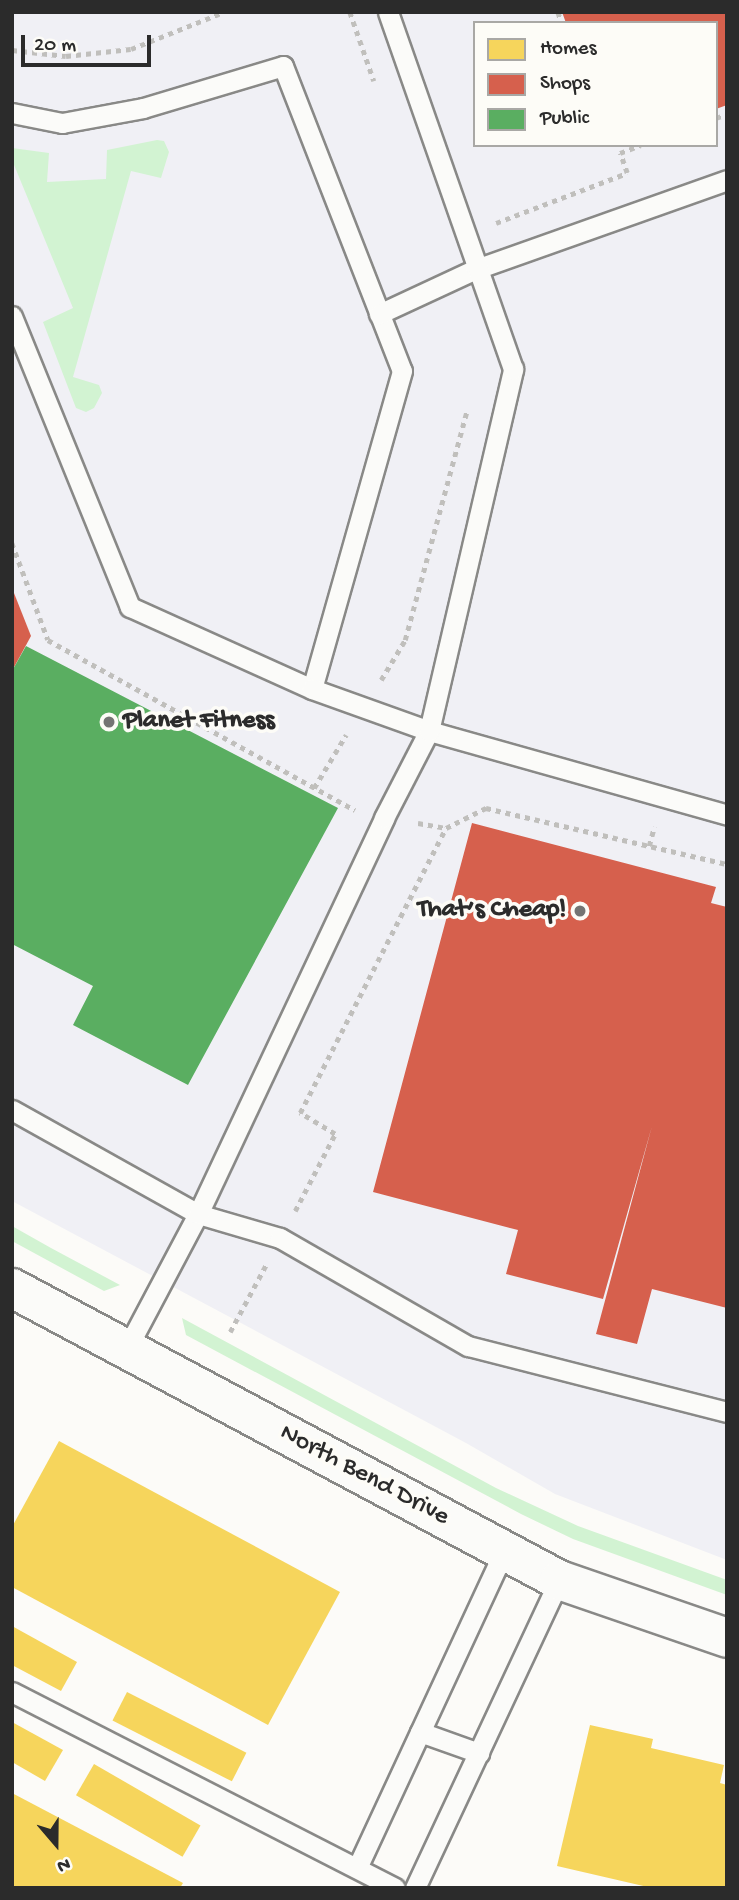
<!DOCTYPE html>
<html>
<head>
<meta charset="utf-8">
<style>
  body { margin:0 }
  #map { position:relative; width:739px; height:1900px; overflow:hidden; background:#fcfbf8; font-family:"Gochi Hand",sans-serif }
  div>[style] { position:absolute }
  .built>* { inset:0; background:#f0f0f5 }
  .green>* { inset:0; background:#d2f3d2 }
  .homes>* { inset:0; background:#f6d55c; transform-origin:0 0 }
  .shops>* { inset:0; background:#d6604d }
  .public>* { inset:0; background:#5aae61 }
  .path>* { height:4.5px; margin-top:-2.25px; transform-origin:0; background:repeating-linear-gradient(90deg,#c0bfbc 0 5px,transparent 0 10px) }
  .roads { filter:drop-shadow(2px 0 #898987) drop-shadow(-2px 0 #898987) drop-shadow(0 2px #898987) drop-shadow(0 -2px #898987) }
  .service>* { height:19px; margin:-9.5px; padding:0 9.5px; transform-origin:9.5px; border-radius:9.5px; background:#fbfbf9 }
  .tertiary>* { height:38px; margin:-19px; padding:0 19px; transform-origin:19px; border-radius:19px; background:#fbfbf9 }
  .dots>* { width:19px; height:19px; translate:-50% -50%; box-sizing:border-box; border:4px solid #fdfcf7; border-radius:50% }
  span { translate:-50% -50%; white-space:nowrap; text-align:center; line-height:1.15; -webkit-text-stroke:7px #fdfcf7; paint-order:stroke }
  .poi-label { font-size:26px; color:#2b2b2b; font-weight:700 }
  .left { translate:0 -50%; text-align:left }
  .right { translate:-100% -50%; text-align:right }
  .street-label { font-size:26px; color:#2b2b2b }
  .frame { position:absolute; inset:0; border:14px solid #2b2b2b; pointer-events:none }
  .legend { position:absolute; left:473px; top:21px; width:245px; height:126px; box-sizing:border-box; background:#fdfcf7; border:2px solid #a9a8a5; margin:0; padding:9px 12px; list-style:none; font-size:21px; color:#2b2b2b }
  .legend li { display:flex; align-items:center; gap:14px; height:35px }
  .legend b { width:35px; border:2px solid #a9a8a5 }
  .north { position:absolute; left:21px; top:1809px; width:70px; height:70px; -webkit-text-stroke:5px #fdfcf7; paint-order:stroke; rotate:160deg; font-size:19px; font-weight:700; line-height:28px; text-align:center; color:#2b2b2b }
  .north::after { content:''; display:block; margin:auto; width:24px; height:32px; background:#2b2b2b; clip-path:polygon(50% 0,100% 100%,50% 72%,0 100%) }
  .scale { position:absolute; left:21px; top:35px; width:130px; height:32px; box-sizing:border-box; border:4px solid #2b2b2b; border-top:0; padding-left:9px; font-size:21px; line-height:24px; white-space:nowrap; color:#2b2b2b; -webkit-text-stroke:5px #fdfcf7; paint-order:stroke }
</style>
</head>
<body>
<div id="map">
  <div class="built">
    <i style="clip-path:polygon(evenodd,12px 12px,727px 12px,727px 1560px,555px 1494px,466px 1443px,12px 1201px,12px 12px,475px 23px,716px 23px,716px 145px,475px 145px,475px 23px)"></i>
  </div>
  <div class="green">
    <i style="clip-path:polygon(157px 140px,164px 141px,169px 152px,161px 178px,131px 171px,73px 377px,99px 385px,102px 393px,94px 408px,86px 412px,76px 408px,43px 322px,73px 308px,12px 160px,12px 148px,49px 153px,47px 182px,106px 179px,107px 150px)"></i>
    <i style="clip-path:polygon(12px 1226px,51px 1248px,120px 1285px,104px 1291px,12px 1241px)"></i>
    <i style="clip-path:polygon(182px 1318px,496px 1488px,578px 1526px,727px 1580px,727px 1595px,573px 1539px,521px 1514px,186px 1335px)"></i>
  </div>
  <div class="homes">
    <i style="clip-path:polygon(59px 1441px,340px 1592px,268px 1725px,12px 1587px,12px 1527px)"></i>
    <i style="clip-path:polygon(12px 1626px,77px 1662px,61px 1691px,12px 1665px)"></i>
    <i style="left:127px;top:1692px;width:134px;height:32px;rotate:27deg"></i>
    <i style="clip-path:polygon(12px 1722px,63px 1750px,45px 1781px,12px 1762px)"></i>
    <i style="clip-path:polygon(590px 1725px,653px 1739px,651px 1748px,724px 1765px,720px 1783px,727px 1785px,727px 1888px,652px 1888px,557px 1866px)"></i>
    <i style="left:94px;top:1764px;width:123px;height:36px;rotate:30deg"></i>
    <i style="clip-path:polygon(12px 1793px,183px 1883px,180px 1888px,12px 1888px)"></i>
  </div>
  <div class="shops">
    <i style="clip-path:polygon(562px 12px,727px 12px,727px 105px,716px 109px,716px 23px,566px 23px)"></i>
    <i style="clip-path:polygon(12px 588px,31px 636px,12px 671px)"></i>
    <i style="clip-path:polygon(472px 823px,716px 887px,711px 903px,727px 907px,727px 1308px,652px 1289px,637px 1344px,596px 1334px,652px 1126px,603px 1299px,506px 1274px,518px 1230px,373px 1192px)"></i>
  </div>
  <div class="public">
    <i style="clip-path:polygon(26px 646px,338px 808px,188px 1085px,73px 1025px,93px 986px,12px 944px,12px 671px)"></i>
  </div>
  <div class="path">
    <i style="left:350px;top:12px;width:73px;rotate:70.8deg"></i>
    <i style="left:558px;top:12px;width:12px;rotate:70deg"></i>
    <i style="left:12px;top:50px;width:54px;rotate:6.3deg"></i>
    <i style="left:66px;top:56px;width:65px;rotate:-6.1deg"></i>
    <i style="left:131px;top:49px;width:100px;rotate:-21.7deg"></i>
    <i style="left:716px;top:118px;width:12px;rotate:-20deg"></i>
    <i style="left:496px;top:223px;width:140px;rotate:-20.9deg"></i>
    <i style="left:627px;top:173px;width:21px;rotate:-109deg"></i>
    <i style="left:620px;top:153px;width:22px;rotate:-21deg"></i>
    <i style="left:12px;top:543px;width:103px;rotate:69.6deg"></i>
    <i style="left:48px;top:640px;width:351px;rotate:29deg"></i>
    <i style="left:381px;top:680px;width:47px;rotate:-59deg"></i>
    <i style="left:405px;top:640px;width:238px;rotate:-74.9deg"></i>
    <i style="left:314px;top:788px;width:62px;rotate:-58.9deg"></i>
    <i style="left:418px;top:823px;width:28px;rotate:10deg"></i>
    <i style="left:446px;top:828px;width:45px;rotate:-26.6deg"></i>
    <i style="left:486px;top:808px;width:247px;rotate:13.1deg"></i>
    <i style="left:649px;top:846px;width:20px;rotate:-75deg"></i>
    <i style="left:295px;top:1211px;width:87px;rotate:-62.5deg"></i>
    <i style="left:335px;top:1134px;width:41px;rotate:-149deg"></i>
    <i style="left:300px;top:1113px;width:320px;rotate:-62.9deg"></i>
    <i style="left:230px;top:1332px;width:76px;rotate:-61.8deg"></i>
  </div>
  <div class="roads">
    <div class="service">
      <i style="left:12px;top:113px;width:51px;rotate:11.3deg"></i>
      <i style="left:62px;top:123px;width:82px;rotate:-10.5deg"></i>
      <i style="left:143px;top:108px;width:146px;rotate:-16.7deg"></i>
      <i style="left:283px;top:66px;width:327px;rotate:68.7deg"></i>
      <i style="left:402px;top:371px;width:330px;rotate:105.8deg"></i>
      <i style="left:312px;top:689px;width:200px;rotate:-155.7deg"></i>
      <i style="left:130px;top:607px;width:314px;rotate:-112.1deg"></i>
      <i style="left:379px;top:314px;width:107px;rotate:-24.9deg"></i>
      <i style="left:476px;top:269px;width:266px;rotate:-19.5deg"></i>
      <i style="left:312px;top:689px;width:124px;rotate:19.7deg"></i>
      <i style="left:429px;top:731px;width:310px;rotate:15.7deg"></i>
      <i style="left:12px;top:1110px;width:213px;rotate:29.2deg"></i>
      <i style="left:198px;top:1214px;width:85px;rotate:16.3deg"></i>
      <i style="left:280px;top:1238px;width:217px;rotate:29.9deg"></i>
      <i style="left:468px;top:1346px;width:267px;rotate:14.3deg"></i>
      <i style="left:126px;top:1350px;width:154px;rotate:-62.1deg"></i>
      <i style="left:198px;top:1214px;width:438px;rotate:-64.8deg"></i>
      <i style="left:384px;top:818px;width:98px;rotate:-62.7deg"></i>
      <i style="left:429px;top:731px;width:372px;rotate:-76.9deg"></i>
      <i style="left:513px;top:369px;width:378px;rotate:-109.3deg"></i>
      <i style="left:12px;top:1692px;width:430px;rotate:27.1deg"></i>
      <i style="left:420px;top:1732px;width:63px;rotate:19.6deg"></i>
      <i style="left:357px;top:1868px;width:349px;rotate:-65.1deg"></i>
      <i style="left:415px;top:1888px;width:340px;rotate:-64.9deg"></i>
    </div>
    <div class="tertiary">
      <i style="left:12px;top:1288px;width:620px;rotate:28.09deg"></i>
      <i style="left:559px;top:1580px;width:178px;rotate:19deg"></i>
    </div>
  </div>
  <div class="dots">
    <i style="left:109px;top:722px;background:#747473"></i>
    <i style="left:580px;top:911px;background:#747473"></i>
  </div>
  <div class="poi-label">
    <span class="left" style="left:123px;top:722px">Planet Fitness</span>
    <span class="right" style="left:566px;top:911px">That’s Cheap!</span>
  </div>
  <div class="street-label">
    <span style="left:364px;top:1476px;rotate:28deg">North Bend Drive</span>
  </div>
  <div class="frame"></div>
  <ul class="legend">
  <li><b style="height:19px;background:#f6d55c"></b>Homes</li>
  <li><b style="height:19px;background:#d6604d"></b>Shops</li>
  <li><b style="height:19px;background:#5aae61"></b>Public</li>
  </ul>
  <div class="north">N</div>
  <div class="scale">20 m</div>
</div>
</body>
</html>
